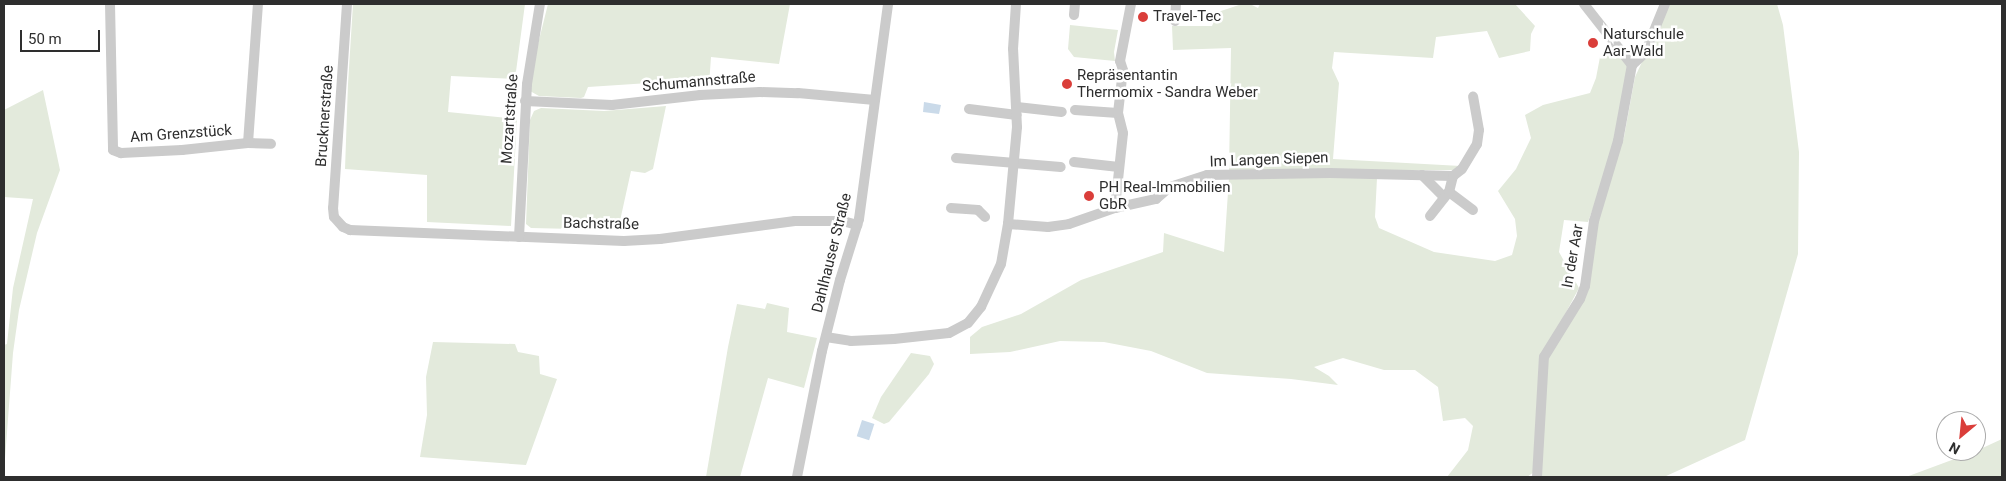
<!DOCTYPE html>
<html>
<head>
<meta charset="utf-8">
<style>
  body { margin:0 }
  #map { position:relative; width:2006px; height:481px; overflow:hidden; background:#fff; font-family:Roboto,sans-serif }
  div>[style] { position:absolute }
  .green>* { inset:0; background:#e3eadc }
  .water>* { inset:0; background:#cadae9; transform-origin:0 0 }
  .street>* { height:10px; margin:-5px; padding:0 5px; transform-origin:5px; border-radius:5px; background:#cbcbcb }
  .dots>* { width:14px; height:14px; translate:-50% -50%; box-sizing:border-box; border:2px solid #fff; border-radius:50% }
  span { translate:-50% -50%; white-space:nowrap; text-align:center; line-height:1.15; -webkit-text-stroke:5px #fff; paint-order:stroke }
  .poi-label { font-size:15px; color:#2e2e2e }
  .left { translate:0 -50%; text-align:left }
  .street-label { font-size:15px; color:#2e2e2e }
  .frame { position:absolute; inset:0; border:5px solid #2e2e2e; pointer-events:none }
  .north { position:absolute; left:1936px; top:411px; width:50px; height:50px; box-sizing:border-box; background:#fff; border:1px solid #ababab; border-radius:50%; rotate:208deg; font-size:14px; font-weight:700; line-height:20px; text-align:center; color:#2e2e2e }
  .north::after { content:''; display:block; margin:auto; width:18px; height:22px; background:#da3e3a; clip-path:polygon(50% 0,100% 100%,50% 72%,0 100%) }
  .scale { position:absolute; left:20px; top:30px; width:80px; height:22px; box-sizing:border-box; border:2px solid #2e2e2e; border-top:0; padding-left:6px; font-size:15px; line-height:18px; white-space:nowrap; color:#2e2e2e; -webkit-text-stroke:4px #fff; paint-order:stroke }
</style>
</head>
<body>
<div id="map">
  <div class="green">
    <i style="clip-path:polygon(353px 4px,525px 4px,515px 79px,451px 76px,448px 112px,517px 119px,511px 226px,427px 222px,427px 175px,345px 169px,348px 84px)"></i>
    <i style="clip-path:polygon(548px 4px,790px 4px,779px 64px,711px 57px,709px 86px,664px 82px,588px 87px,584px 97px,581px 98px,539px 96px,530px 91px,536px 52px)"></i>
    <i style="clip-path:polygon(1242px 4px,1250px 4px,1258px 8px,1260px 4px,1515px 4px,1535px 26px,1531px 34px,1530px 51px,1499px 58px,1487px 31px,1436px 37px,1433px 58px,1334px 52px,1332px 68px,1339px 83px,1333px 159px,1461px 166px,1454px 170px,1229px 171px,1231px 48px,1173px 50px,1172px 26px,1212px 26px,1218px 12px)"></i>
    <i style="clip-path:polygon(1669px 4px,1777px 4px,1783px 25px,1799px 152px,1798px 254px,1745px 440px,1664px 477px,1540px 477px,1544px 363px,1587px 294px,1594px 227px,1624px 137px,1635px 77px)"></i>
    <i style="clip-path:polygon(1070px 25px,1118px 30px,1114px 52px,1115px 61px,1074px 57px,1068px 49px)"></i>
    <i style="clip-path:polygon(1613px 53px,1621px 55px,1628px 66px,1617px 143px,1588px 222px,1564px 220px,1559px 252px,1579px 288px,1540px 361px,1534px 472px,1527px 477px,1447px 477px,1468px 450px,1473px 426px,1465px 418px,1443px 421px,1438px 387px,1415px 370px,1384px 370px,1343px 358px,1314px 367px,1329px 376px,1338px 385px,1291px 379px,1207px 373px,1151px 351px,1104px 342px,1060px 341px,1010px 352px,970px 354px,970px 337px,982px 327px,1021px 314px,1081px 280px,1163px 252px,1164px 233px,1224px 252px,1229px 177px,1377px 178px,1375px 217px,1379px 228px,1434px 252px,1495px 261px,1512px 255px,1517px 236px,1515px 219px,1498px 191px,1516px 169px,1531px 138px,1525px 115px,1543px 105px,1590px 93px,1596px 78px,1600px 57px)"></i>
    <i style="clip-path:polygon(43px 90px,60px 170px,37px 233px,19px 310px,13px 353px,4px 472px,4px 345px,7px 344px,13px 288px,33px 199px,4px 197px,4px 110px)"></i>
    <i style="clip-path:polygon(666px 106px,653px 169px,645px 173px,631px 171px,618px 230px,531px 228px,526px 224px,530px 120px,534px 111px,541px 108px,604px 111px)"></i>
    <i style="clip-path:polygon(767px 303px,789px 308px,787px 332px,817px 338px,804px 388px,768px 378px,740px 477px,706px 477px,728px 347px,737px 304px,765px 309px)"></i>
    <i style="clip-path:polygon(433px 342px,515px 344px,518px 352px,539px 356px,540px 374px,557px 379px,526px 465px,420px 457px,427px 415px,426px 377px)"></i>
    <i style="clip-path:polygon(911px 353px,930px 356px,934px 364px,929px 374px,889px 422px,884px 424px,872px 418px,881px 397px)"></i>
    <i style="clip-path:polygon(2002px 439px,2002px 477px,1906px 477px,1976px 451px)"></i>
  </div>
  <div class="water">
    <i style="clip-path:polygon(924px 102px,941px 105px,939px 114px,923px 112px)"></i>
    <i style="left:862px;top:420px;width:13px;height:17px;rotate:18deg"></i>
  </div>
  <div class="street">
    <i style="left:110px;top:4px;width:146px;rotate:88.8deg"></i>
    <i style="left:113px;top:150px;width:9px;rotate:21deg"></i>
    <i style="left:121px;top:153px;width:61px;rotate:-2.8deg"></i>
    <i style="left:182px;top:150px;width:66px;rotate:-6.1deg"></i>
    <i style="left:248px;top:143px;width:23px;rotate:2deg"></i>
    <i style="left:347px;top:4px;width:204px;rotate:93.9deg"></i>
    <i style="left:333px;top:208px;width:9px;rotate:84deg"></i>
    <i style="left:334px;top:217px;width:13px;rotate:48deg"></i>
    <i style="left:343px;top:227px;width:8px;rotate:23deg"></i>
    <i style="left:350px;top:230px;width:274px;rotate:2.3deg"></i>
    <i style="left:624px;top:241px;width:36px;rotate:-3deg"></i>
    <i style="left:660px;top:239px;width:136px;rotate:-7.6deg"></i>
    <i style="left:795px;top:221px;width:48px"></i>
    <i style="left:843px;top:221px;width:15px;rotate:16deg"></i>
    <i style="left:1584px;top:4px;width:78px;rotate:51.8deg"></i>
    <i style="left:1074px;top:15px;width:11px;rotate:-85deg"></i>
    <i style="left:1175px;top:21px;width:17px;rotate:-87deg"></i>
    <i style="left:1632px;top:65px;width:18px;rotate:-43deg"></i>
    <i style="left:1645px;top:53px;width:53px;rotate:-67.8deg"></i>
    <i style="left:525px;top:101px;width:87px;rotate:2.6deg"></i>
    <i style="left:612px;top:105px;width:89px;rotate:-6.5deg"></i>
    <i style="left:700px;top:95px;width:60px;rotate:-2.9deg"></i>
    <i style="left:760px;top:92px;width:38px;rotate:2deg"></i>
    <i style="left:798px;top:93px;width:77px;rotate:5.2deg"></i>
    <i style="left:1017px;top:107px;width:45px;rotate:6.3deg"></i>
    <i style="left:969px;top:109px;width:48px;rotate:7.1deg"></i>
    <i style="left:1075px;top:110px;width:43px;rotate:4deg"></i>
    <i style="left:248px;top:143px;width:139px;rotate:-85.9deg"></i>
    <i style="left:956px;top:158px;width:105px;rotate:4.9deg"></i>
    <i style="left:1074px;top:162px;width:45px;rotate:6.3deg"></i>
    <i style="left:1422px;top:175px;width:31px;rotate:45deg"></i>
    <i style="left:1449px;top:192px;width:30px;rotate:37deg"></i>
    <i style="left:951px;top:208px;width:27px;rotate:4deg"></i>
    <i style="left:978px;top:210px;width:10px;rotate:45deg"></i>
    <i style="left:1115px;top:208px;width:75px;rotate:-83.9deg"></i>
    <i style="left:1123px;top:133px;width:21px;rotate:-104deg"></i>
    <i style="left:1118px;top:113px;width:43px;rotate:-83.4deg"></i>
    <i style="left:1123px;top:70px;width:9px;rotate:-108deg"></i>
    <i style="left:1120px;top:61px;width:58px;rotate:-79.1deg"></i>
    <i style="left:1430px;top:216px;width:31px;rotate:-52deg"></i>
    <i style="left:1449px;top:192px;width:16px;rotate:-76deg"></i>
    <i style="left:1008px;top:224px;width:40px;rotate:4.3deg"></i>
    <i style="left:1048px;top:227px;width:21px;rotate:-8deg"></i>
    <i style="left:1069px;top:224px;width:49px;rotate:-19.2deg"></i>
    <i style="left:1115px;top:208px;width:42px;rotate:-12.4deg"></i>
    <i style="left:1156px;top:199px;width:18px;rotate:-41deg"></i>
    <i style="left:1170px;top:187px;width:39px;rotate:-18deg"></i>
    <i style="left:1207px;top:175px;width:123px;rotate:-0.9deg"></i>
    <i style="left:1330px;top:173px;width:123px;rotate:1.4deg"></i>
    <i style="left:1453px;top:176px;width:11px;rotate:-38deg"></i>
    <i style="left:1462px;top:169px;width:29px;rotate:-59deg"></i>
    <i style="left:1477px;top:144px;width:14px;rotate:-82deg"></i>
    <i style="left:1479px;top:130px;width:34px;rotate:-100deg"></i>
    <i style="left:519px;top:237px;width:153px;rotate:-87deg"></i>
    <i style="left:527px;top:84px;width:81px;rotate:-80.8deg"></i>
    <i style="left:826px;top:337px;width:25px;rotate:9deg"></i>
    <i style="left:851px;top:341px;width:43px;rotate:-2.7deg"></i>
    <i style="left:894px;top:339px;width:55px;rotate:-6.2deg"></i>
    <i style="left:949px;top:333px;width:21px;rotate:-28deg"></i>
    <i style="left:968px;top:323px;width:21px;rotate:-51deg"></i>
    <i style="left:981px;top:307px;width:47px;rotate:-65.1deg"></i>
    <i style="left:1001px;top:264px;width:41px;rotate:-80.1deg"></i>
    <i style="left:1008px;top:224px;width:97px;rotate:-84.7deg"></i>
    <i style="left:1017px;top:127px;width:78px;rotate:-92.9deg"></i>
    <i style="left:1013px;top:49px;width:45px;rotate:-86.2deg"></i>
    <i style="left:797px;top:477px;width:128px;rotate:-78.8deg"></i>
    <i style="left:822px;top:351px;width:73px;rotate:-75.8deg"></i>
    <i style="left:840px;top:280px;width:64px;rotate:-72.7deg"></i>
    <i style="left:859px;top:219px;width:217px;rotate:-82.3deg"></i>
    <i style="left:1537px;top:477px;width:120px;rotate:-86.7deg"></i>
    <i style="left:1544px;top:357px;width:68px;rotate:-58.2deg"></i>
    <i style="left:1580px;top:299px;width:14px;rotate:-69deg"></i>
    <i style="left:1585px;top:286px;width:66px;rotate:-82.1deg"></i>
    <i style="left:1594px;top:221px;width:84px;rotate:-73.3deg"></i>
    <i style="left:1618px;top:141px;width:77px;rotate:-79.6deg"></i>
  </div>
  <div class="dots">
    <i style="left:1143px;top:17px;background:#da3e3a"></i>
    <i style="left:1593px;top:43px;background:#da3e3a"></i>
    <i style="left:1067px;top:84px;background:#da3e3a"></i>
    <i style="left:1089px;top:196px;background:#da3e3a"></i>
  </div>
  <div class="poi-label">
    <span class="left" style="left:1153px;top:17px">Travel-Tec</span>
    <span class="left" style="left:1603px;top:43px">Naturschule<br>Aar-Wald</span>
    <span class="left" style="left:1077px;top:84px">Repräsentantin<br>Thermomix - Sandra Weber</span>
    <span class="left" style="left:1099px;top:196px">PH Real-Immobilien<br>GbR</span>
  </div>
  <div class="street-label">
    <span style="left:699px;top:82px;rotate:-5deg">Schumannstraße</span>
    <span style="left:325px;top:116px;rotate:-86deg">Brucknerstraße</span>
    <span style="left:510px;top:119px;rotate:-86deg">Mozartstraße</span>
    <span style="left:181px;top:134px;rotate:-4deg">Am Grenzstück</span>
    <span style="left:1269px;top:160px;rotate:-2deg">Im Langen Siepen</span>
    <span style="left:601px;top:224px;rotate:1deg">Bachstraße</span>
    <span style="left:832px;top:253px;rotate:-76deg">Dahlhauser Straße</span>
    <span style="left:1573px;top:256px;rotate:-80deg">In der Aar</span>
  </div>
  <div class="frame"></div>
  <div class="north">N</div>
  <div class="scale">50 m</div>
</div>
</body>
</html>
